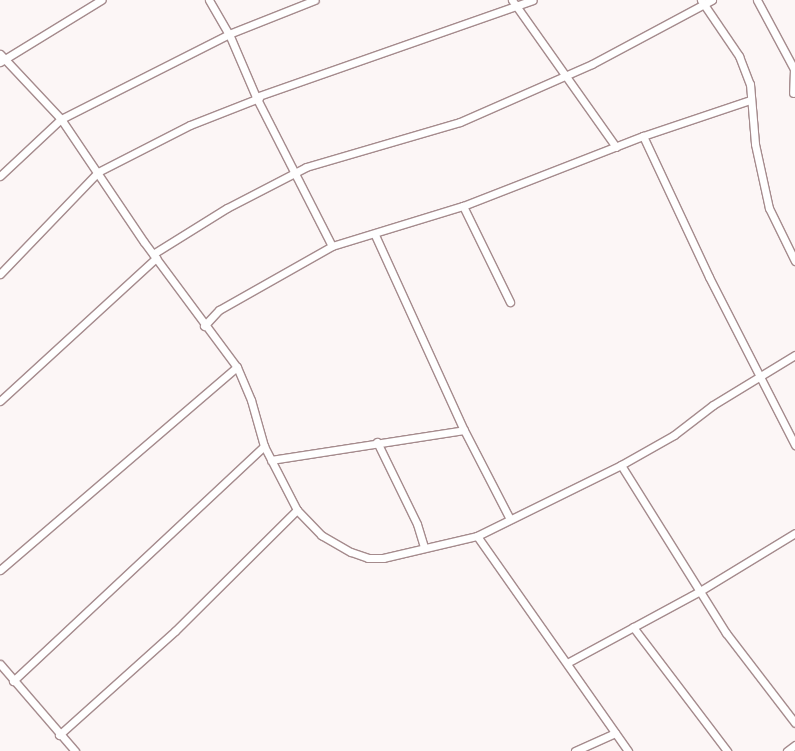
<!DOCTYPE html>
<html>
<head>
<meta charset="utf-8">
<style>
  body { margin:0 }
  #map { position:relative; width:795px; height:751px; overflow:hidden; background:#fcf6f6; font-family:"DejaVu Sans",sans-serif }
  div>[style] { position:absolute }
  .roads { filter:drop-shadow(1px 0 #a58b8d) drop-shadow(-1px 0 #a58b8d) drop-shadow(0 1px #a58b8d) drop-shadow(0 -1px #a58b8d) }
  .minor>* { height:7px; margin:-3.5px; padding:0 3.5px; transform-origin:3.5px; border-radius:3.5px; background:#fff }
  span { translate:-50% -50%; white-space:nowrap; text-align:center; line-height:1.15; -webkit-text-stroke:5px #fcf6f6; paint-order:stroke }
</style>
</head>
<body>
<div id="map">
  <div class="roads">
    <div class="minor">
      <i style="left:209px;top:0;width:39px;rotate:60deg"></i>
      <i style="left:229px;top:34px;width:69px;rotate:66.8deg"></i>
      <i style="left:256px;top:97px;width:167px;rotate:63deg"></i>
      <i style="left:512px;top:0;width:180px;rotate:54.7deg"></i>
      <i style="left:701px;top:0;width:68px;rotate:55.8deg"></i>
      <i style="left:739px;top:56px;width:30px;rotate:69deg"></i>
      <i style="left:750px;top:84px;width:60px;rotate:85.2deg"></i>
      <i style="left:755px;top:144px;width:66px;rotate:77.7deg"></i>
      <i style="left:769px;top:208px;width:59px;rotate:63.9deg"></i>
      <i style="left:757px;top:0;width:78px;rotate:61.8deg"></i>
      <i style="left:794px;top:69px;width:24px;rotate:92deg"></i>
      <i style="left:0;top:54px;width:89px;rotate:46.8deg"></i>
      <i style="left:61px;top:119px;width:148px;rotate:56deg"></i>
      <i style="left:144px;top:242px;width:156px;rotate:53.4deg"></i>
      <i style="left:237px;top:367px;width:36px;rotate:67deg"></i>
      <i style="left:251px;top:400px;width:48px;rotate:74.2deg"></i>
      <i style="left:264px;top:446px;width:72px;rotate:62.7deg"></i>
      <i style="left:297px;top:510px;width:35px;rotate:46deg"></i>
      <i style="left:321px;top:535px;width:34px;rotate:30deg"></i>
      <i style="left:351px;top:552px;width:18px;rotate:19deg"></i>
      <i style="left:368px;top:558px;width:15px"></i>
      <i style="left:383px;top:558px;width:97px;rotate:-13.2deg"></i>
      <i style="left:477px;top:536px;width:161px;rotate:-26.2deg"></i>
      <i style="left:621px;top:465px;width:61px;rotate:-29.5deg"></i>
      <i style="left:674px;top:435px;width:49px;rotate:-37.6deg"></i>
      <i style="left:713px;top:405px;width:96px;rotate:-31.4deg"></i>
      <i style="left:0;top:62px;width:119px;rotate:-31.5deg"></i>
      <i style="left:256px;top:97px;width:293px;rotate:-19.3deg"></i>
      <i style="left:643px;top:136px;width:156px;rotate:64.9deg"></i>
      <i style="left:709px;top:277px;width:189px;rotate:62.9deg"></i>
      <i style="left:0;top:176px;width:83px;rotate:-43.1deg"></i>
      <i style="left:61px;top:119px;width:188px;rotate:-26.8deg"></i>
      <i style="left:229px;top:34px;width:92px;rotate:-21.6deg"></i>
      <i style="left:463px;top:206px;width:107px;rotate:63.9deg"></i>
      <i style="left:375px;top:235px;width:214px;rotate:65.5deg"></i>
      <i style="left:464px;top:430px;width:100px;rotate:62.7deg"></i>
      <i style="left:153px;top:254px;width:87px;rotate:-31.9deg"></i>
      <i style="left:227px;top:208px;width:89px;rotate:-27.4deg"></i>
      <i style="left:306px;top:167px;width:160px;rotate:-16.3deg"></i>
      <i style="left:460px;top:122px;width:144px;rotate:-23.7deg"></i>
      <i style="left:592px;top:64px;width:136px;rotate:-28.1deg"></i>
      <i style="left:0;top:274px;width:141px;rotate:-46.1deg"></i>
      <i style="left:98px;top:172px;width:103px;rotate:-27.1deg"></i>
      <i style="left:190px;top:125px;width:74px;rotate:-21.4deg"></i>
      <i style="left:204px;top:326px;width:22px;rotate:-47deg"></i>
      <i style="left:219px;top:310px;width:130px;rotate:-29.5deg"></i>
      <i style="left:332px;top:246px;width:137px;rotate:-17deg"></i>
      <i style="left:463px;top:206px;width:193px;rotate:-21.3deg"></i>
      <i style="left:643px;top:136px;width:113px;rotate:-18.6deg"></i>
      <i style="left:0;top:401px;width:212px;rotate:-42.5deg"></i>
      <i style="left:377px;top:442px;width:91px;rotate:64deg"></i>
      <i style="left:417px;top:524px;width:24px;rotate:73deg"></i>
      <i style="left:271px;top:460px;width:195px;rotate:-8.8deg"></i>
      <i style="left:621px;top:465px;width:198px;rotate:58deg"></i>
      <i style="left:726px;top:633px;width:113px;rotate:52.5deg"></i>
      <i style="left:477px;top:536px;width:263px;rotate:54.9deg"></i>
      <i style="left:0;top:570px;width:312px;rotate:-40.6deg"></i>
      <i style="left:633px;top:627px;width:156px;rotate:52.8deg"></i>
      <i style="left:567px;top:663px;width:151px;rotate:-28.4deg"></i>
      <i style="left:700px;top:591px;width:111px;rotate:-31.4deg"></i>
      <i style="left:0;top:664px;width:115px;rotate:49.2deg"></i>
      <i style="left:13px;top:681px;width:344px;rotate:-43.1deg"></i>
      <i style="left:59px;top:735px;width:156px;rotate:-41.9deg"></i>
      <i style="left:175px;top:631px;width:172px;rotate:-44.8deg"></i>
      <i style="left:575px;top:751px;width:44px;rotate:-24.2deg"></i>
      <i style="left:787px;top:751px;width:10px;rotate:-37deg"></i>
    </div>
  </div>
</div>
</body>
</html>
